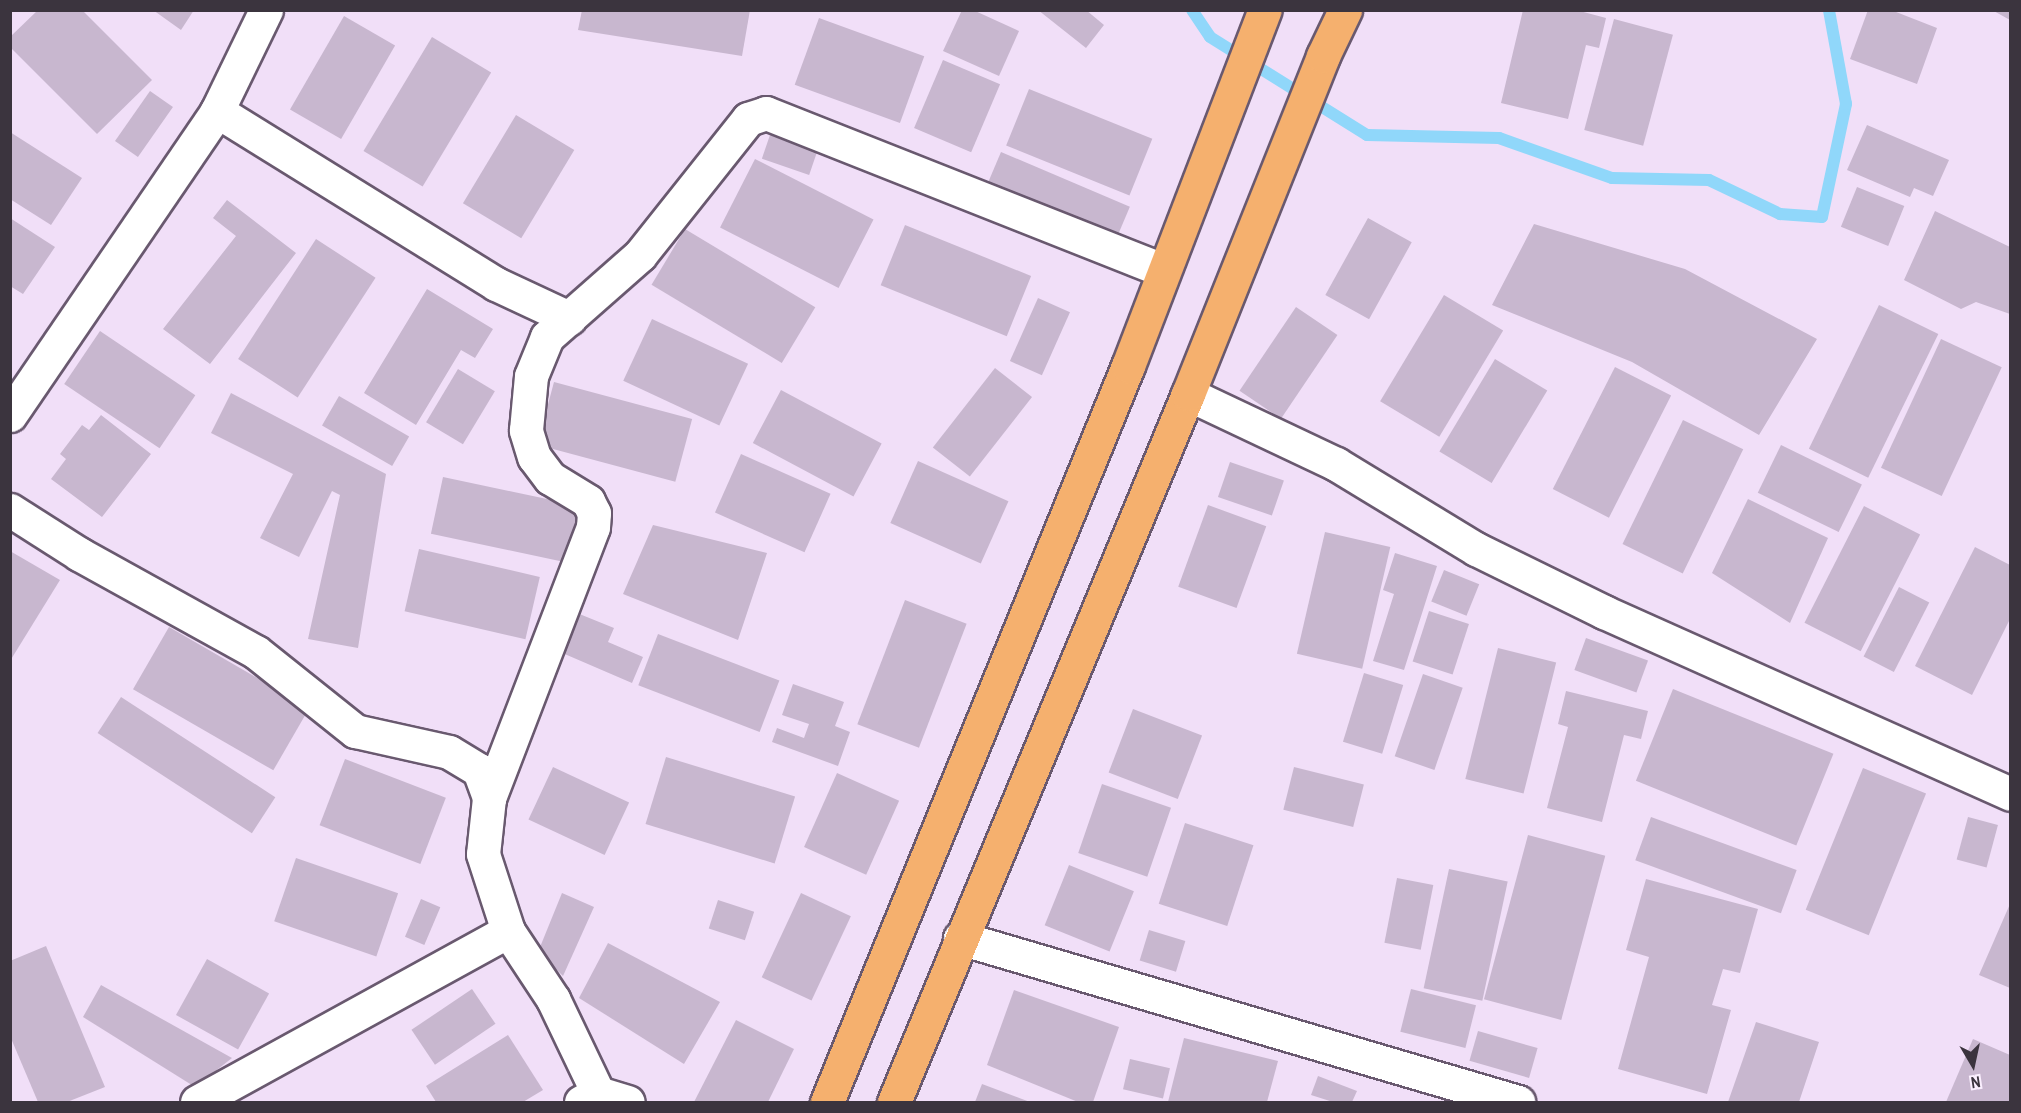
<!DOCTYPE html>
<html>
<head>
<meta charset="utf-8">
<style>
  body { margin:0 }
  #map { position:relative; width:2021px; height:1113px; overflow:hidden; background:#f1dff8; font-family:"Archivo Narrow",sans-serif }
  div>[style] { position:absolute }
  .stream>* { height:12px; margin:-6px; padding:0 6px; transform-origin:6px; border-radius:6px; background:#90d7fa }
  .building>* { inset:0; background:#c8b7cf; transform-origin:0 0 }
  .roads { filter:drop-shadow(2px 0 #69596f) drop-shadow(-2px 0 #69596f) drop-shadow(0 2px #69596f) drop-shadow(0 -2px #69596f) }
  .minor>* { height:33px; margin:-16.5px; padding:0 16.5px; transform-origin:16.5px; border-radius:16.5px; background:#fff }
  .highway>* { height:33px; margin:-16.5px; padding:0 16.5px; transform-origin:16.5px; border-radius:16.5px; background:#f5b06e }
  span { translate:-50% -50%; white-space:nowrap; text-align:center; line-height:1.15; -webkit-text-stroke:6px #faeffe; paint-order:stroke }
  .frame { position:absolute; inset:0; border:12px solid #3b343e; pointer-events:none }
  .north { position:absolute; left:1943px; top:1035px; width:60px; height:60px; -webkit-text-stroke:4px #faeffe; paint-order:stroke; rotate:171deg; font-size:16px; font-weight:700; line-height:24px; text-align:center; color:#3b343e }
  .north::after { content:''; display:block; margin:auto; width:21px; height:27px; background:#3b343e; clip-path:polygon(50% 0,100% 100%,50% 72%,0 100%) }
</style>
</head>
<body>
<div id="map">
  <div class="stream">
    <i style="left:1192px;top:10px;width:32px;rotate:56deg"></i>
    <i style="left:1210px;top:37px;width:185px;rotate:32deg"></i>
    <i style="left:1367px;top:135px;width:132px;rotate:1.3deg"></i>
    <i style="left:1499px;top:138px;width:120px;rotate:19.5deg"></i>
    <i style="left:1612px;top:178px;width:97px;rotate:1.2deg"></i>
    <i style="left:1709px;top:180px;width:79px;rotate:25.6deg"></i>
    <i style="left:1780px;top:214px;width:42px;rotate:4.1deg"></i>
    <i style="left:1822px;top:217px;width:116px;rotate:-78deg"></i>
    <i style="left:1846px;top:104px;width:96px;rotate:-100.3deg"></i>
  </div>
  <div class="building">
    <i style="clip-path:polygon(38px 10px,82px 10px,152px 80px,97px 134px,10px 47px,10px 37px)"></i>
    <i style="clip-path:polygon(153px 10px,194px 10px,181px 30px)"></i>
    <i style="clip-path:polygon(582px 10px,750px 10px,742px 56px,578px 30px)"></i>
    <i style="clip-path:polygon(962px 10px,973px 10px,1019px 31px,999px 76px,943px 51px)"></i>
    <i style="clip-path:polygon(1038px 10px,1086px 10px,1104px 25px,1086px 48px)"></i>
    <i style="clip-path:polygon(1523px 10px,1576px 10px,1606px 18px,1599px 48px,1586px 45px,1568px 119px,1501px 103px)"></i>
    <i style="clip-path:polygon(1868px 10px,1891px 10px,1937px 28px,1917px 84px,1850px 59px)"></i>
    <i style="clip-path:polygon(1992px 10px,2010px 10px,2010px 20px)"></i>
    <i style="left:344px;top:16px;width:59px;height:108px;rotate:30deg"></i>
    <i style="left:819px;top:18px;width:112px;height:71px;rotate:20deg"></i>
    <i style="left:1614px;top:19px;width:61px;height:115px;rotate:15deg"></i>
    <i style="left:432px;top:37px;width:69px;height:133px;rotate:31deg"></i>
    <i style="left:943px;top:60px;width:62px;height:74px;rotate:23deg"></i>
    <i style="left:1029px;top:89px;width:133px;height:61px;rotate:22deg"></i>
    <i style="left:150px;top:91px;width:28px;height:61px;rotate:35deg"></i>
    <i style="left:516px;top:115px;width:68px;height:103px;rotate:31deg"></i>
    <i style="clip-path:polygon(1867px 125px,1949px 160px,1933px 196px,1914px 188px,1910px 197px,1847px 170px)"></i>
    <i style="clip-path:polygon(10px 132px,82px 178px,51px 225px,10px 199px)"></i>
    <i style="left:770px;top:135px;width:50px;height:25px;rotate:19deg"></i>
    <i style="left:1001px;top:152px;width:140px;height:32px;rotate:23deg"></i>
    <i style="left:755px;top:159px;width:133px;height:77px;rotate:27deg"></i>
    <i style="left:1857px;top:187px;width:51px;height:43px;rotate:22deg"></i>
    <i style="clip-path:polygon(227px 200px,296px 253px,210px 364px,163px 329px,236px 236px,213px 218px)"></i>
    <i style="clip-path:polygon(1935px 211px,2010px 247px,2010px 314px,1976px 302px,1961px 309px,1904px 280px)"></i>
    <i style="clip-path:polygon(10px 218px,55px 247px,23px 294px,10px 286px)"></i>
    <i style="left:1368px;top:218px;width:50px;height:88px;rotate:29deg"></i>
    <i style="clip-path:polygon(1534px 224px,1685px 269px,1817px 339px,1759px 435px,1632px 362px,1492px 305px)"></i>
    <i style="left:905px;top:225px;width:136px;height:65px;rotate:22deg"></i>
    <i style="left:685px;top:229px;width:152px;height:65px;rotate:31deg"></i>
    <i style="left:316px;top:239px;width:71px;height:143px;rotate:33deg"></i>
    <i style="clip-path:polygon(427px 289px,493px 329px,475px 358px,461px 350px,416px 425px,364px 393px)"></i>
    <i style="left:1444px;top:295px;width:69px;height:124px;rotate:31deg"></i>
    <i style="left:1038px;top:298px;width:35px;height:69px;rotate:24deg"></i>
    <i style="left:1879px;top:305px;width:66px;height:160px;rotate:26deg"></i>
    <i style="left:1296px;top:307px;width:50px;height:101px;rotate:34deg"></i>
    <i style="left:652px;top:319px;width:106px;height:68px;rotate:25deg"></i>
    <i style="left:100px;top:331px;width:115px;height:64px;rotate:34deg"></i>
    <i style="left:1941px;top:339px;width:67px;height:142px;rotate:25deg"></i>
    <i style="left:1495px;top:359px;width:61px;height:108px;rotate:31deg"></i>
    <i style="left:1615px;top:367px;width:63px;height:137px;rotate:27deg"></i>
    <i style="left:995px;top:368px;width:47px;height:101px;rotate:38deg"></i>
    <i style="left:458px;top:369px;width:43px;height:62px;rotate:31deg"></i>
    <i style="left:554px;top:382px;width:143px;height:65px;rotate:15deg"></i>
    <i style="left:781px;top:390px;width:114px;height:60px;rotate:28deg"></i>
    <i style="clip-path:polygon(231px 393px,386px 474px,358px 648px,308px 639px,340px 495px,332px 491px,299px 557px,260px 538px,293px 474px,211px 433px)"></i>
    <i style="left:339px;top:396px;width:81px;height:34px;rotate:30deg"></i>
    <i style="clip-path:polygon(101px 415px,151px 454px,102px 517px,51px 479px,66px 459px,60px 454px,82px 425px,89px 430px)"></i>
    <i style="left:1683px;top:420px;width:67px;height:138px;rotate:26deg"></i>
    <i style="left:1781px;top:445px;width:90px;height:53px;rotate:26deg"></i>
    <i style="left:741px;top:454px;width:98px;height:64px;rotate:24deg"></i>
    <i style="left:918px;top:461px;width:99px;height:68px;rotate:24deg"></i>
    <i style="left:1230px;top:462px;width:57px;height:37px;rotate:19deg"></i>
    <i style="left:443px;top:477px;width:140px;height:58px;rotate:12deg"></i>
    <i style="clip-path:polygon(1748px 499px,1828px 538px,1790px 623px,1712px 573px)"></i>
    <i style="left:1208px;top:505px;width:62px;height:87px;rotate:20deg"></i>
    <i style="left:1864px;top:506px;width:63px;height:131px;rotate:27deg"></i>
    <i style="clip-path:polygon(653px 525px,767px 553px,738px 640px,623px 594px)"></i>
    <i style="left:1325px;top:532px;width:67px;height:125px;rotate:13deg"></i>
    <i style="clip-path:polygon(1975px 547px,2010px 565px,2010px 619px,1972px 695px,1915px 666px)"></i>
    <i style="left:419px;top:549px;width:124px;height:64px;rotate:13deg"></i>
    <i style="clip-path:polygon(10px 551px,60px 580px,10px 661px)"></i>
    <i style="clip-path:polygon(1395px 553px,1437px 566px,1404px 670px,1373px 661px,1394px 594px,1383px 590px)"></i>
    <i style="left:1444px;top:570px;width:38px;height:34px;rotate:22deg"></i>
    <i style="left:1899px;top:587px;width:34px;height:78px;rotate:27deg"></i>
    <i style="left:905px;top:600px;width:66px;height:133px;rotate:21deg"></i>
    <i style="left:1429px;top:611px;width:42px;height:53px;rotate:18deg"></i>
    <i style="clip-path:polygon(577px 613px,614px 628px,608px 642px,643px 657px,632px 683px,560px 652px)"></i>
    <i style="left:169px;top:627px;width:162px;height:72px;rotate:30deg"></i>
    <i style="left:658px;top:634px;width:130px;height:55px;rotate:21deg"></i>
    <i style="left:1586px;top:638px;width:66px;height:34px;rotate:20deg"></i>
    <i style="left:1498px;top:648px;width:60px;height:135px;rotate:14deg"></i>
    <i style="left:1364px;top:673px;width:41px;height:72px;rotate:17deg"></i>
    <i style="left:1423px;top:674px;width:42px;height:87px;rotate:19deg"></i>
    <i style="clip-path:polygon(793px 684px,844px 702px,835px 726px,850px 732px,838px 766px,772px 742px,777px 728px,804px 738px,809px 724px,782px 715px)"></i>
    <i style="left:1673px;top:689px;width:173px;height:99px;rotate:22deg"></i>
    <i style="clip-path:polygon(1566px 691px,1648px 711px,1641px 739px,1624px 735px,1602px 822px,1547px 808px,1568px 727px,1558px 724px)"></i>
    <i style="left:121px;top:697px;width:184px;height:43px;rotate:33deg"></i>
    <i style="left:1133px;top:709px;width:74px;height:68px;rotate:21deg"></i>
    <i style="left:666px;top:757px;width:135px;height:70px;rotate:17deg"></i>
    <i style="left:345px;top:759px;width:108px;height:71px;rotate:21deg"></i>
    <i style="left:553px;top:767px;width:84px;height:58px;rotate:25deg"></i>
    <i style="left:1294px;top:767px;width:72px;height:44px;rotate:14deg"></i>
    <i style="left:1863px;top:768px;width:68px;height:153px;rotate:22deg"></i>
    <i style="left:837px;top:773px;width:68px;height:81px;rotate:24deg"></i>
    <i style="left:1102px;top:784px;width:73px;height:73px;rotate:19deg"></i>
    <i style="left:1651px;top:817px;width:155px;height:46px;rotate:20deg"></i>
    <i style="left:1968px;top:817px;width:31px;height:44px;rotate:15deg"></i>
    <i style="left:1185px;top:823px;width:72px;height:85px;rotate:18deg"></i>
    <i style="left:1528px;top:835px;width:80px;height:170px;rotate:15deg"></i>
    <i style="left:296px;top:858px;width:108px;height:67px;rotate:19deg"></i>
    <i style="left:1069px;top:865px;width:70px;height:65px;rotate:22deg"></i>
    <i style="left:1449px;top:869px;width:60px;height:122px;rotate:12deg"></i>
    <i style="left:1397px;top:878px;width:37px;height:66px;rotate:11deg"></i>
    <i style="clip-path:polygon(1646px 879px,1758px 909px,1740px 973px,1723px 969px,1712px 1005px,1731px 1010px,1707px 1094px,1618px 1069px,1649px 957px,1626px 950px)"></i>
    <i style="clip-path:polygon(562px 893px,594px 907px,563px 976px,538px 952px)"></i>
    <i style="left:801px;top:893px;width:55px;height:93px;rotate:25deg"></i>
    <i style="left:421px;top:899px;width:21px;height:41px;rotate:23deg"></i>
    <i style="left:718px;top:900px;width:38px;height:30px;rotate:18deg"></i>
    <i style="clip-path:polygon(2010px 904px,2010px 988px,1979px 975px)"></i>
    <i style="left:1149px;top:930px;width:38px;height:32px;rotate:17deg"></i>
    <i style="clip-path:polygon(608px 943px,720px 1002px,684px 1064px,579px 998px)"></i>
    <i style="clip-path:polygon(46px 946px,105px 1087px,67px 1102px,38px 1102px,10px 1036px,10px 961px)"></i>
    <i style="left:207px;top:959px;width:71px;height:64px;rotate:29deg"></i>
    <i style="clip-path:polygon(101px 985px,232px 1058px,195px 1087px,83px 1017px)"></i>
    <i style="left:472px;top:989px;width:42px;height:73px;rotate:56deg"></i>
    <i style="left:1411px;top:989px;width:67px;height:44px;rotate:14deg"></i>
    <i style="clip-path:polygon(1014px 990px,1119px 1027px,1093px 1102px,1078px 1102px,987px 1065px)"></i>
    <i style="clip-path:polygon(736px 1020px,794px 1049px,768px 1102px,694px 1102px)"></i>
    <i style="clip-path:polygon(1756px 1022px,1819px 1042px,1799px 1102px,1728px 1102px)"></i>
    <i style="left:1478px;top:1031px;width:62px;height:31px;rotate:16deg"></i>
    <i style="clip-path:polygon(508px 1035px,543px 1090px,523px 1102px,436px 1102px,426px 1086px)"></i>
    <i style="clip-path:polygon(1184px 1038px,1278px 1061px,1267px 1102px,1168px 1102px)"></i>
    <i style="clip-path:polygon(1973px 1039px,2010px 1055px,2010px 1102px,1946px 1102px)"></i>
    <i style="left:1130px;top:1059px;width:41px;height:31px;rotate:13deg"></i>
    <i style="clip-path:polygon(1318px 1076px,1357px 1091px,1352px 1102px,1333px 1102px,1311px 1095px)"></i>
    <i style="clip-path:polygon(982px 1084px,1030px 1102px,975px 1102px)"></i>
  </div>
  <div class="roads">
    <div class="minor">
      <i style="left:217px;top:111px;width:328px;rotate:31.8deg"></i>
      <i style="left:496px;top:284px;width:81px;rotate:25deg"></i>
      <i style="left:1188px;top:394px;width:164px;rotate:25.3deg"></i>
      <i style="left:1336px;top:464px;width:164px;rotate:31.3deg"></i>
      <i style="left:1476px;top:549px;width:143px;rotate:26.2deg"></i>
      <i style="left:1604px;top:612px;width:445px;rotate:24.1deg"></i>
      <i style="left:10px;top:415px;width:368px;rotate:-55.7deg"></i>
      <i style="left:217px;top:111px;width:112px;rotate:-64.1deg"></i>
      <i style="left:10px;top:510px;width:82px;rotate:32.5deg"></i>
      <i style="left:79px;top:554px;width:202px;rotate:29deg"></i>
      <i style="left:256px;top:652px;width:127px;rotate:38.6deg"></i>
      <i style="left:355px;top:731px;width:96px;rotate:12.6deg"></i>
      <i style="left:449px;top:752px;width:35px;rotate:31deg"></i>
      <i style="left:479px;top:770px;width:30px;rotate:70deg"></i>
      <i style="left:489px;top:798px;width:56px;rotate:96.1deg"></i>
      <i style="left:483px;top:854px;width:81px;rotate:72deg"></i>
      <i style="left:508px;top:931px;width:82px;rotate:56.5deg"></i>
      <i style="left:553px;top:999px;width:104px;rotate:64.4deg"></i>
      <i style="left:489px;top:798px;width:290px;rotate:-69deg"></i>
      <i style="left:593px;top:527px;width:14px;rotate:-86deg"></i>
      <i style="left:594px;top:513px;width:13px;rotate:-117deg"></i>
      <i style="left:588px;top:501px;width:44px;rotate:-148.8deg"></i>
      <i style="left:550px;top:478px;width:26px;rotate:-127deg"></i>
      <i style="left:534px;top:457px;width:28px;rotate:-107deg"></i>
      <i style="left:526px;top:430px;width:54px;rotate:-84.7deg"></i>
      <i style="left:531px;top:376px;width:42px;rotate:-67.7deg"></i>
      <i style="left:547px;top:337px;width:124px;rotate:-41.4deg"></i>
      <i style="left:640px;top:255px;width:174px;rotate:-51.5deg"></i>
      <i style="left:748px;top:119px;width:19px;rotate:-18deg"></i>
      <i style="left:766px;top:113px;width:427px;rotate:21.6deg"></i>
      <i style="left:960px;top:938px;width:582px;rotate:16.38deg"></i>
      <i style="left:197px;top:1102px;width:355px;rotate:-28.8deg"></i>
      <i style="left:581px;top:1102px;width:19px;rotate:-28deg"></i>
      <i style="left:598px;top:1093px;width:31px;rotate:17deg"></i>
    </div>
    <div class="highway">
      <i style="left:827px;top:1102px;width:795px;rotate:-67.76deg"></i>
      <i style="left:1128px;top:366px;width:381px;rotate:-69deg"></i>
      <i style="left:894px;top:1102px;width:767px;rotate:-67.45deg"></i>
      <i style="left:1188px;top:394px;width:364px;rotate:-68.2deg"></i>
      <i style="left:1323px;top:56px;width:51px;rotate:-64.4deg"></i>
    </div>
  </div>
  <div class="frame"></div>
  <div class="north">N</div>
</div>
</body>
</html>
